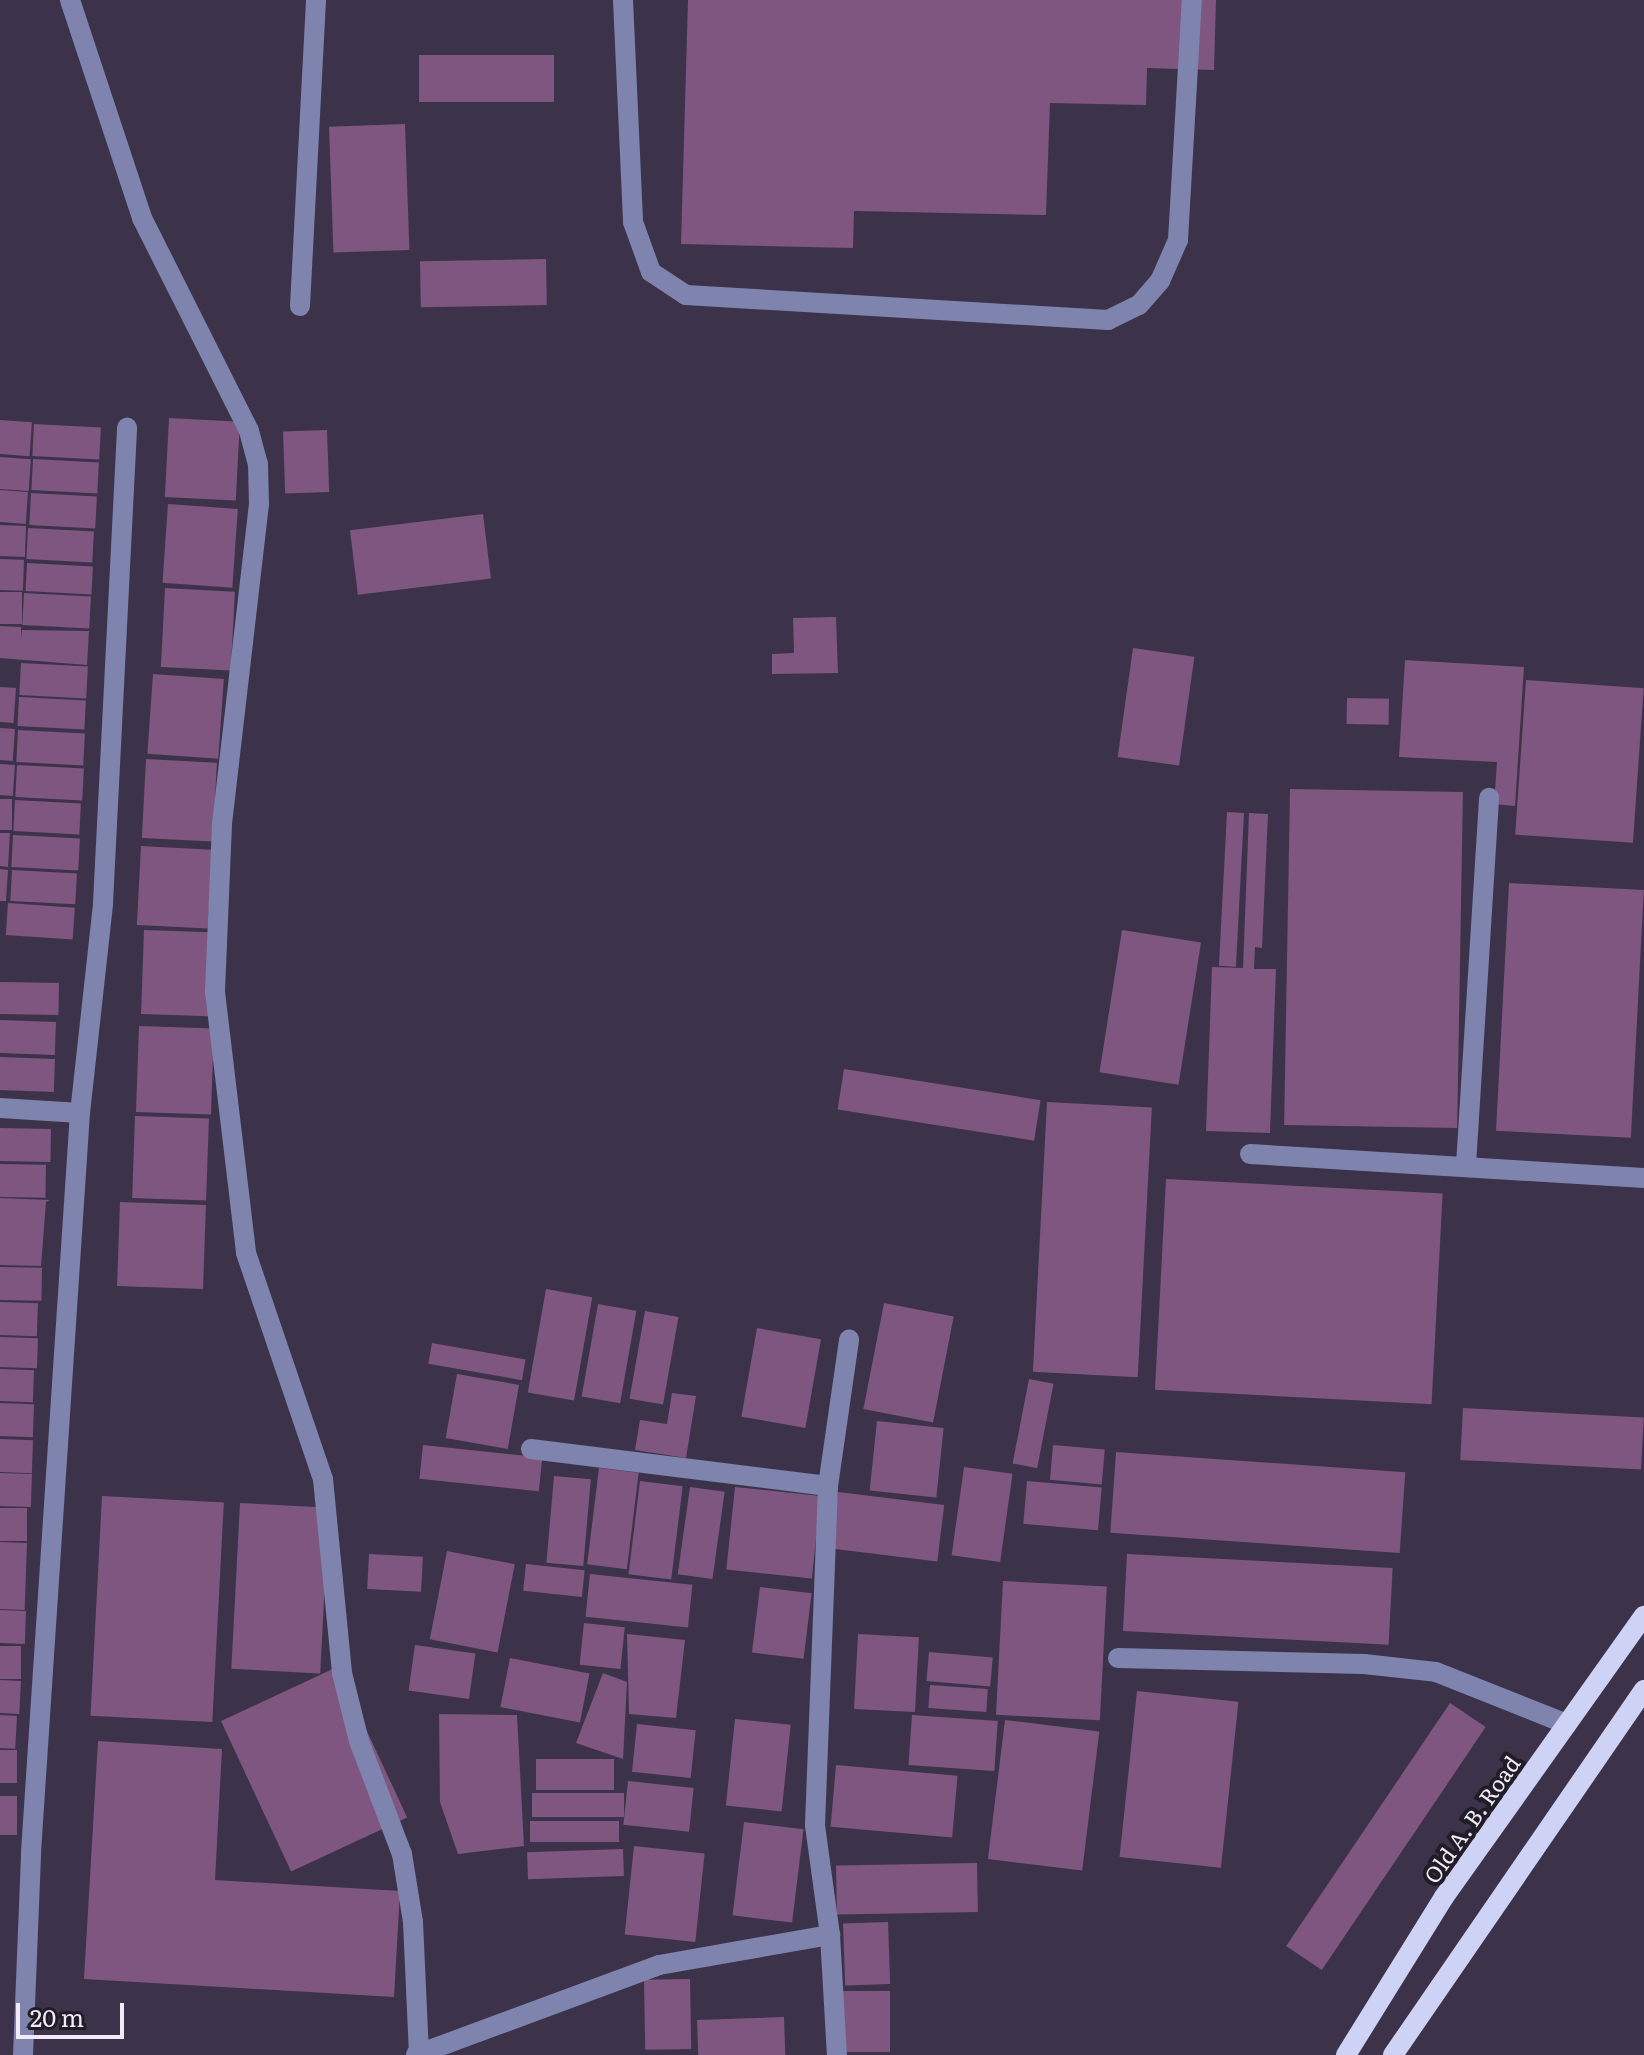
<!DOCTYPE html>
<html>
<head>
<meta charset="utf-8">
<style>
  body { margin:0 }
  #map { position:relative; width:1644px; height:2055px; overflow:hidden; background:#3c334a; font-family:Literata,serif }
  div>[style] { position:absolute }
  .building>* { inset:0; background:#7e5680; transform-origin:0 0 }
  .minor>* { height:20px; margin:-10px; padding:0 10px; transform-origin:10px; border-radius:10px; background:#7e84ae }
  .major>* { height:20px; margin:-10px; padding:0 10px; transform-origin:10px; border-radius:10px; background:#ced3f6 }
  span { translate:-50% -50%; white-space:nowrap; text-align:center; line-height:1.15; -webkit-text-stroke:8px #211d27; paint-order:stroke }
  .street-label { font-size:22px; color:#f0eaf9 }
  .scale { position:absolute; left:16px; top:2003px; width:108px; height:36px; box-sizing:border-box; border:4px solid #f0eaf9; border-top:0; padding-left:10px; font-size:24px; line-height:28px; white-space:nowrap; color:#f0eaf9; -webkit-text-stroke:6px #211d27; paint-order:stroke }
</style>
</head>
<body>
<div id="map">
  <div class="building">
    <i style="clip-path:polygon(688px 0,1216px 0,1214px 70px,1147px 68px,1146px 105px,1050px 103px,1046px 215px,854px 211px,853px 248px,681px 244px)"></i>
    <i style="left:419px;top:55px;width:135px;height:47px"></i>
    <i style="left:405px;top:124px;width:126px;height:76px;rotate:88deg"></i>
    <i style="left:546px;top:259px;width:46px;height:126px;rotate:89deg"></i>
    <i style="left:169px;top:418px;width:71px;height:79px;rotate:3deg"></i>
    <i style="left:0;top:420px;width:32px;height:34px;rotate:4deg"></i>
    <i style="left:34px;top:424px;width:67px;height:32px;rotate:3deg"></i>
    <i style="left:327px;top:430px;width:62px;height:44px;rotate:88deg"></i>
    <i style="left:0;top:457px;width:31px;height:32px;rotate:4deg"></i>
    <i style="left:33px;top:459px;width:66px;height:31px;rotate:3deg"></i>
    <i style="left:0;top:490px;width:28px;height:32px;rotate:4deg"></i>
    <i style="left:31px;top:493px;width:66px;height:32px;rotate:3deg"></i>
    <i style="left:168px;top:504px;width:70px;height:79px;rotate:4deg"></i>
    <i style="left:483px;top:514px;width:65px;height:134px;rotate:83deg"></i>
    <i style="left:0;top:525px;width:26px;height:31px;rotate:2deg"></i>
    <i style="left:28px;top:528px;width:66px;height:31px;rotate:3deg"></i>
    <i style="left:0;top:559px;width:24px;height:31px;rotate:2deg"></i>
    <i style="left:27px;top:563px;width:66px;height:28px;rotate:3deg"></i>
    <i style="left:165px;top:588px;width:70px;height:79px;rotate:3deg"></i>
    <i style="left:0;top:592px;width:22px;height:32px"></i>
    <i style="left:24px;top:593px;width:67px;height:32px;rotate:3deg"></i>
    <i style="clip-path:polygon(836px 617px,838px 673px,772px 674px,772px 654px,794px 653px,793px 618px)"></i>
    <i style="clip-path:polygon(0 626px,21px 627px,21px 639px,22px 630px,89px 631px,87px 665px,0 658px)"></i>
    <i style="left:1133px;top:648px;width:62px;height:110px;rotate:8deg"></i>
    <i style="clip-path:polygon(1405px 660px,1524px 667px,1515px 806px,1494px 804px,1497px 762px,1399px 757px)"></i>
    <i style="left:21px;top:663px;width:67px;height:32px;rotate:3deg"></i>
    <i style="left:153px;top:674px;width:71px;height:80px;rotate:4deg"></i>
    <i style="left:1526px;top:680px;width:118px;height:155px;rotate:4deg"></i>
    <i style="left:0;top:687px;width:16px;height:35px;rotate:4deg"></i>
    <i style="left:19px;top:697px;width:67px;height:29px;rotate:3deg"></i>
    <i style="left:1347px;top:698px;width:42px;height:26px;rotate:1deg"></i>
    <i style="left:0;top:728px;width:15px;height:32px;rotate:4deg"></i>
    <i style="left:18px;top:730px;width:67px;height:32px;rotate:3deg"></i>
    <i style="left:146px;top:759px;width:71px;height:79px;rotate:3deg"></i>
    <i style="left:0;top:764px;width:15px;height:31px;rotate:4deg"></i>
    <i style="left:17px;top:765px;width:67px;height:32px;rotate:3deg"></i>
    <i style="left:1290px;top:789px;width:173px;height:336px;rotate:1deg"></i>
    <i style="left:0;top:799px;width:12px;height:31px"></i>
    <i style="left:15px;top:800px;width:66px;height:31px;rotate:3deg"></i>
    <i style="left:1227px;top:812px;width:17px;height:154px;rotate:3deg"></i>
    <i style="clip-path:polygon(1249px 813px,1268px 814px,1262px 948px,1255px 947px,1254px 969px,1276px 969px,1270px 1133px,1206px 1131px,1212px 967px,1243px 968px)"></i>
    <i style="clip-path:polygon(0 833px,10px 833px,8px 867px,0 866px)"></i>
    <i style="left:13px;top:835px;width:67px;height:32px;rotate:3deg"></i>
    <i style="left:141px;top:846px;width:71px;height:79px;rotate:3deg"></i>
    <i style="clip-path:polygon(0 869px,8px 870px,6px 901px,0 901px)"></i>
    <i style="left:12px;top:870px;width:65px;height:31px;rotate:3deg"></i>
    <i style="left:1509px;top:883px;width:135px;height:248px;rotate:3deg"></i>
    <i style="left:8px;top:903px;width:67px;height:32px;rotate:4deg"></i>
    <i style="left:144px;top:930px;width:67px;height:84px;rotate:2deg"></i>
    <i style="left:1122px;top:930px;width:80px;height:144px;rotate:9deg"></i>
    <i style="left:0;top:982px;width:59px;height:32px;rotate:1deg"></i>
    <i style="left:0;top:1020px;width:56px;height:33px;rotate:2deg"></i>
    <i style="left:139px;top:1026px;width:75px;height:86px;rotate:2deg"></i>
    <i style="left:0;top:1057px;width:55px;height:33px;rotate:2deg"></i>
    <i style="left:844px;top:1069px;width:199px;height:41px;rotate:9deg"></i>
    <i style="left:1047px;top:1102px;width:105px;height:270px;rotate:3deg"></i>
    <i style="left:135px;top:1116px;width:74px;height:82px;rotate:2deg"></i>
    <i style="left:0;top:1128px;width:51px;height:33px;rotate:1deg"></i>
    <i style="left:0;top:1164px;width:46px;height:33px;rotate:1deg"></i>
    <i style="left:1166px;top:1179px;width:277px;height:211px;rotate:3deg"></i>
    <i style="clip-path:polygon(0 1198px,50px 1200px,46px 1202px,41px 1266px,0 1265px)"></i>
    <i style="left:120px;top:1202px;width:86px;height:84px;rotate:2deg"></i>
    <i style="left:0;top:1267px;width:42px;height:33px;rotate:1deg"></i>
    <i style="left:546px;top:1289px;width:47px;height:105px;rotate:10deg"></i>
    <i style="left:0;top:1302px;width:38px;height:33px;rotate:2deg"></i>
    <i style="left:884px;top:1303px;width:71px;height:108px;rotate:11deg"></i>
    <i style="left:598px;top:1304px;width:39px;height:94px;rotate:10deg"></i>
    <i style="left:645px;top:1311px;width:34px;height:89px;rotate:10deg"></i>
    <i style="left:757px;top:1328px;width:65px;height:90px;rotate:10deg"></i>
    <i style="left:0;top:1337px;width:38px;height:30px;rotate:2deg"></i>
    <i style="left:432px;top:1343px;width:95px;height:21px;rotate:10deg"></i>
    <i style="left:0;top:1369px;width:34px;height:32px;rotate:2deg"></i>
    <i style="left:457px;top:1374px;width:63px;height:65px;rotate:10deg"></i>
    <i style="left:1029px;top:1379px;width:25px;height:86px;rotate:11deg"></i>
    <i style="clip-path:polygon(672px 1393px,696px 1396px,686px 1458px,635px 1450px,640px 1420px,667px 1424px)"></i>
    <i style="left:0;top:1403px;width:34px;height:33px;rotate:2deg"></i>
    <i style="left:1463px;top:1408px;width:181px;height:52px;rotate:3deg"></i>
    <i style="left:877px;top:1421px;width:67px;height:70px;rotate:6deg"></i>
    <i style="left:0;top:1439px;width:33px;height:33px;rotate:2deg"></i>
    <i style="left:423px;top:1445px;width:120px;height:34px;rotate:6deg"></i>
    <i style="left:1053px;top:1445px;width:52px;height:35px;rotate:5deg"></i>
    <i style="left:1116px;top:1452px;width:290px;height:81px;rotate:4deg"></i>
    <i style="left:964px;top:1467px;width:49px;height:89px;rotate:8deg"></i>
    <i style="left:599px;top:1468px;width:40px;height:97px;rotate:7deg"></i>
    <i style="left:0;top:1473px;width:32px;height:33px;rotate:2deg"></i>
    <i style="left:554px;top:1476px;width:37px;height:87px;rotate:5deg"></i>
    <i style="left:640px;top:1481px;width:43px;height:94px;rotate:7deg"></i>
    <i style="left:1027px;top:1481px;width:75px;height:43px;rotate:5deg"></i>
    <i style="left:690px;top:1487px;width:35px;height:88px;rotate:8deg"></i>
    <i style="left:735px;top:1487px;width:86px;height:83px;rotate:6deg"></i>
    <i style="left:838px;top:1492px;width:107px;height:57px;rotate:7deg"></i>
    <i style="left:102px;top:1496px;width:122px;height:220px;rotate:3deg"></i>
    <i style="left:240px;top:1503px;width:89px;height:166px;rotate:3deg"></i>
    <i style="left:0;top:1508px;width:27px;height:33px"></i>
    <i style="left:0;top:1542px;width:27px;height:67px;rotate:2deg"></i>
    <i style="left:447px;top:1551px;width:69px;height:90px;rotate:11deg"></i>
    <i style="left:369px;top:1554px;width:54px;height:35px;rotate:3deg"></i>
    <i style="left:1127px;top:1554px;width:266px;height:77px;rotate:3deg"></i>
    <i style="left:526px;top:1564px;width:59px;height:27px;rotate:6deg"></i>
    <i style="left:590px;top:1574px;width:103px;height:43px;rotate:6deg"></i>
    <i style="left:1003px;top:1581px;width:104px;height:134px;rotate:3deg"></i>
    <i style="left:760px;top:1587px;width:52px;height:66px;rotate:7deg"></i>
    <i style="left:0;top:1610px;width:26px;height:33px;rotate:2deg"></i>
    <i style="left:584px;top:1623px;width:41px;height:42px;rotate:6deg"></i>
    <i style="clip-path:polygon(627px 1634px,685px 1640px,676px 1718px,629px 1714px)"></i>
    <i style="left:858px;top:1634px;width:61px;height:75px;rotate:3deg"></i>
    <i style="left:415px;top:1645px;width:61px;height:46px;rotate:8deg"></i>
    <i style="left:0;top:1646px;width:21px;height:33px"></i>
    <i style="left:929px;top:1652px;width:64px;height:29px;rotate:5deg"></i>
    <i style="left:510px;top:1658px;width:81px;height:50px;rotate:11deg"></i>
    <i style="left:337px;top:1667px;width:166px;height:128px;rotate:65deg"></i>
    <i style="clip-path:polygon(603px 1673px,627px 1682px,623px 1759px,576px 1743px)"></i>
    <i style="left:0;top:1680px;width:21px;height:33px;rotate:3deg"></i>
    <i style="left:930px;top:1685px;width:58px;height:23px;rotate:4deg"></i>
    <i style="left:1137px;top:1691px;width:102px;height:167px;rotate:6deg"></i>
    <i style="left:1450px;top:1703px;width:43px;height:293px;rotate:34deg"></i>
    <i style="clip-path:polygon(439px 1714px,517px 1715px,524px 1846px,458px 1854px,440px 1802px)"></i>
    <i style="left:0;top:1715px;width:17px;height:33px;rotate:3deg"></i>
    <i style="left:912px;top:1715px;width:86px;height:50px;rotate:4deg"></i>
    <i style="left:735px;top:1719px;width:56px;height:87px;rotate:6deg"></i>
    <i style="left:1005px;top:1720px;width:95px;height:140px;rotate:7deg"></i>
    <i style="left:637px;top:1724px;width:59px;height:48px;rotate:6deg"></i>
    <i style="clip-path:polygon(98px 1741px,222px 1749px,215px 1880px,400px 1891px,394px 1997px,84px 1979px)"></i>
    <i style="left:0;top:1750px;width:17px;height:33px"></i>
    <i style="left:536px;top:1759px;width:78px;height:31px"></i>
    <i style="left:836px;top:1765px;width:122px;height:62px;rotate:5deg"></i>
    <i style="left:628px;top:1781px;width:66px;height:44px;rotate:6deg"></i>
    <i style="left:624px;top:1793px;width:24px;height:92px;rotate:90deg"></i>
    <i style="left:0;top:1796px;width:17px;height:39px"></i>
    <i style="left:619px;top:1821px;width:21px;height:89px;rotate:90deg"></i>
    <i style="left:744px;top:1822px;width:60px;height:94px;rotate:7deg"></i>
    <i style="left:634px;top:1846px;width:71px;height:89px;rotate:6deg"></i>
    <i style="left:623px;top:1849px;width:27px;height:96px;rotate:88deg"></i>
    <i style="left:977px;top:1863px;width:49px;height:141px;rotate:89deg"></i>
    <i style="left:888px;top:1922px;width:62px;height:45px;rotate:88deg"></i>
    <i style="left:690px;top:1979px;width:70px;height:46px;rotate:89deg"></i>
    <i style="left:843px;top:1991px;width:47px;height:61px"></i>
    <i style="left:784px;top:2017px;width:38px;height:87px;rotate:88deg"></i>
  </div>
  <div class="minor">
    <i style="left:70px;top:0;width:230px;rotate:71.7deg"></i>
    <i style="left:142px;top:218px;width:238px;rotate:63.3deg"></i>
    <i style="left:249px;top:431px;width:34px;rotate:75deg"></i>
    <i style="left:258px;top:464px;width:40px;rotate:88.6deg"></i>
    <i style="left:259px;top:504px;width:322px;rotate:96.6deg"></i>
    <i style="left:222px;top:824px;width:168px;rotate:92.4deg"></i>
    <i style="left:215px;top:992px;width:263px;rotate:83.2deg"></i>
    <i style="left:246px;top:1253px;width:239px;rotate:71.2deg"></i>
    <i style="left:323px;top:1479px;width:195px;rotate:84.4deg"></i>
    <i style="left:342px;top:1673px;width:70px;rotate:76deg"></i>
    <i style="left:359px;top:1741px;width:121px;rotate:69.2deg"></i>
    <i style="left:402px;top:1854px;width:69px;rotate:80.8deg"></i>
    <i style="left:413px;top:1922px;width:132px;rotate:87.4deg"></i>
    <i style="left:623px;top:0;width:222px;rotate:87.4deg"></i>
    <i style="left:633px;top:222px;width:53px;rotate:70.2deg"></i>
    <i style="left:651px;top:272px;width:42px;rotate:33.3deg"></i>
    <i style="left:686px;top:295px;width:423px;rotate:3.4deg"></i>
    <i style="left:1108px;top:320px;width:34px;rotate:-26deg"></i>
    <i style="left:1139px;top:305px;width:32px;rotate:-49deg"></i>
    <i style="left:1160px;top:281px;width:45px;rotate:-66.3deg"></i>
    <i style="left:1178px;top:240px;width:240px;rotate:-86.7deg"></i>
    <i style="left:300px;top:306px;width:306px;rotate:-87deg"></i>
    <i style="left:0;top:1108px;width:80px;rotate:3.6deg"></i>
    <i style="left:80px;top:1113px;width:211px;rotate:-83.7deg"></i>
    <i style="left:103px;top:903px;width:476px;rotate:-87.1deg"></i>
    <i style="left:1250px;top:1154px;width:395px;rotate:3.5deg"></i>
    <i style="left:1466px;top:1165px;width:368px;rotate:-86.4deg"></i>
    <i style="left:531px;top:1449px;width:299px;rotate:7.1deg"></i>
    <i style="left:1118px;top:1658px;width:246px;rotate:1.4deg"></i>
    <i style="left:1364px;top:1664px;width:72px;rotate:6.3deg"></i>
    <i style="left:1436px;top:1672px;width:141px;rotate:21.7deg"></i>
    <i style="left:830px;top:1935px;width:111px;rotate:-97.8deg"></i>
    <i style="left:815px;top:1825px;width:339px;rotate:-87.8deg"></i>
    <i style="left:828px;top:1486px;width:148px;rotate:-81.8deg"></i>
    <i style="left:23px;top:2055px;width:203px;rotate:-87.7deg"></i>
    <i style="left:31px;top:1852px;width:741px;rotate:-86.21deg"></i>
    <i style="left:416px;top:2055px;width:259px;rotate:-20.3deg"></i>
    <i style="left:659px;top:1965px;width:174px;rotate:-10deg"></i>
    <i style="left:830px;top:1935px;width:120px;rotate:86.7deg"></i>
  </div>
  <div class="major">
    <i style="left:1346px;top:2055px;width:186px;rotate:-58.2deg"></i>
    <i style="left:1444px;top:1897px;width:345px;rotate:-54.6deg"></i>
    <i style="left:1393px;top:2055px;width:443px;rotate:-55.5deg"></i>
  </div>
  <div class="street-label">
    <span style="left:1471px;top:1819px;rotate:-55deg">Old A. B. Road</span>
  </div>
  <div class="scale">20 m</div>
</div>
</body>
</html>
